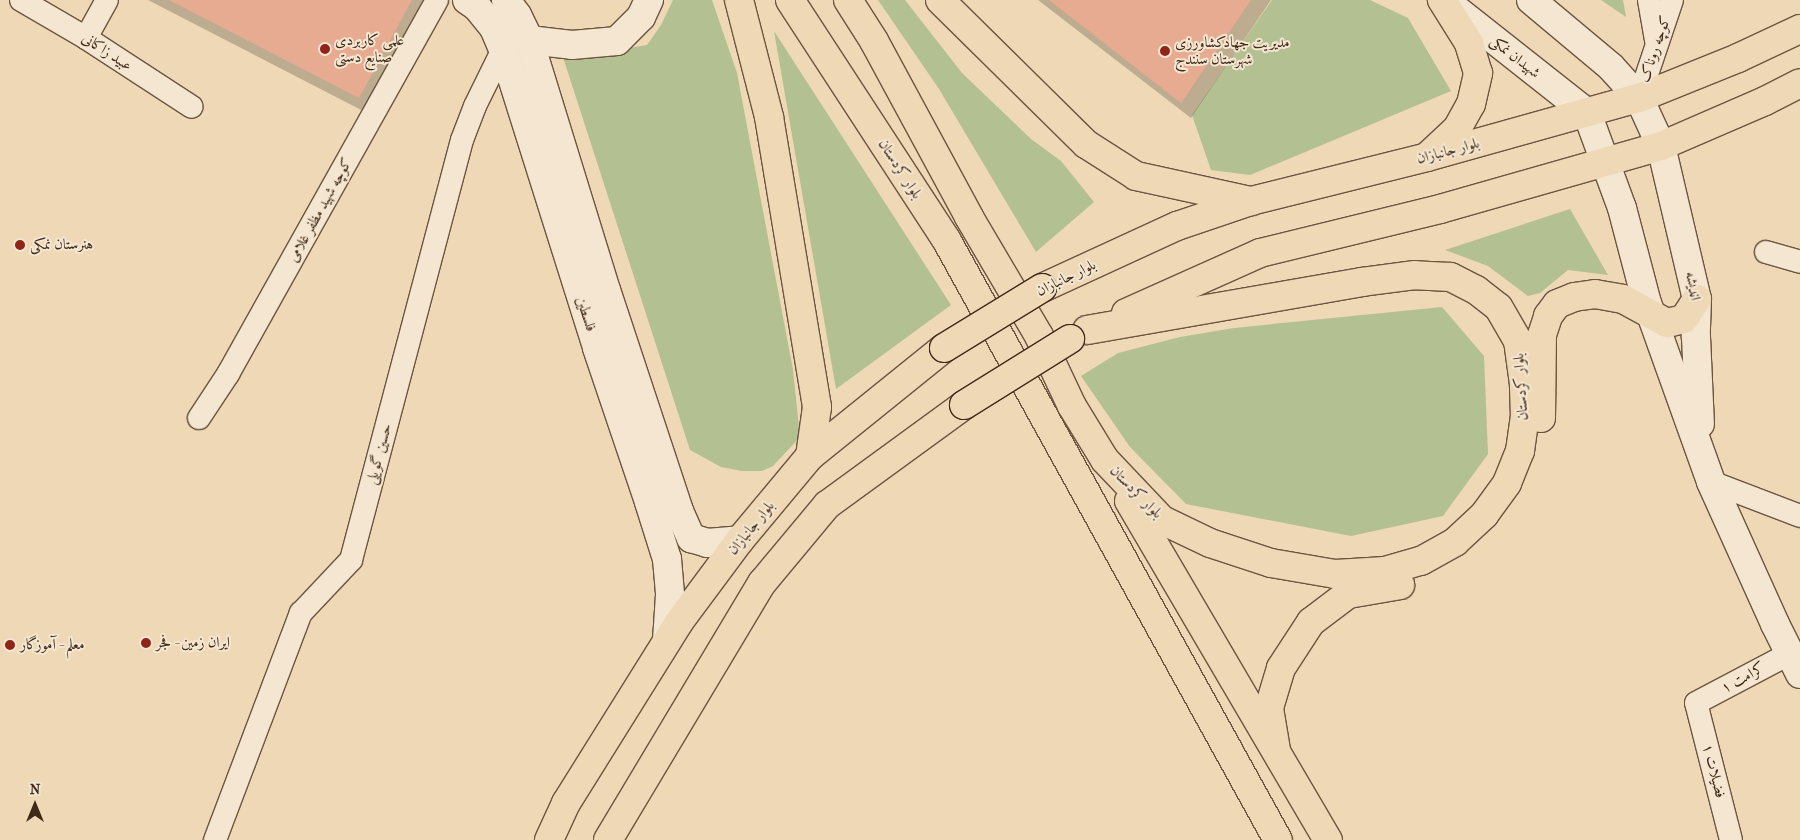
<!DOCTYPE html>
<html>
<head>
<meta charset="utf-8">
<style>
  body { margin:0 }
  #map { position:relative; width:1800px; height:840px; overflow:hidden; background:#eed8b6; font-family:"IM FELL French Canon",Amiri,serif }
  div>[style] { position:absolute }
  .green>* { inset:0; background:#b3c092 }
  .shadow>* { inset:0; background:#0003 }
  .building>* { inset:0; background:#e7ab91 }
  .roads { filter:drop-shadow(1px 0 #6b5540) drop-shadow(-1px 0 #6b5540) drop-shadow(0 1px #6b5540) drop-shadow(0 -1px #6b5540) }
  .street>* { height:22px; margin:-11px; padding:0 11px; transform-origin:11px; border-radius:11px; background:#f4e6d0 }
  .secondary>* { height:28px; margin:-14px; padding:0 14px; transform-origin:14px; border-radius:14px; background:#f4e6d0 }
  .primary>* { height:28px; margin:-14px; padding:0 14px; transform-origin:14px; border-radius:14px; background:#eed8b6 }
  .bridges { filter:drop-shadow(1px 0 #3f2919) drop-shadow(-1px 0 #3f2919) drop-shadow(0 1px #3f2919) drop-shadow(0 -1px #3f2919) }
  .primary-bridge>* { height:28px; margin:-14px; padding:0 14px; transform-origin:14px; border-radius:14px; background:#eed8b6 }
  .dots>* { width:14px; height:14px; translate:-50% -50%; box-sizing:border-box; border:2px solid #f4e6d0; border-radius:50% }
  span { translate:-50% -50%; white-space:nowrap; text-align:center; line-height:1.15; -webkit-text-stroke:4px #f4e6d0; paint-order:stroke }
  .poi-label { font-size:15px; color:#3f2919 }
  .left { translate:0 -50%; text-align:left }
  .street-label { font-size:15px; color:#3f2919 }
  .north { position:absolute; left:10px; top:780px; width:50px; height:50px; -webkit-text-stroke:4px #f4e6d0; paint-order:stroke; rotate:0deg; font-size:14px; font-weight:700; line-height:20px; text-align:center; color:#3f2919 }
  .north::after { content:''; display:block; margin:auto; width:18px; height:22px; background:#3f2919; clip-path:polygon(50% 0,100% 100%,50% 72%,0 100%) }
</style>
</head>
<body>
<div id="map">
  <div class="green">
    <i style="clip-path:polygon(673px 0,712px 0,737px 73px,793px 370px,800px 437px,773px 466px,762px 471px,742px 471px,721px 467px,690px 450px,561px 51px,597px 53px,647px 45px,661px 25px)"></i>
    <i style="clip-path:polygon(878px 0,905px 0,962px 73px,1031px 139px,1061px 161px,1094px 202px,1036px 252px,939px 89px)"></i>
    <i style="clip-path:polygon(1272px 0,1370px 0,1408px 18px,1451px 91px,1250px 175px,1211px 170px,1192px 115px)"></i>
    <i style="clip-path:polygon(1601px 0,1623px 0,1626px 17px)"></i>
    <i style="clip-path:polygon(774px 31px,951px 305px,836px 389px)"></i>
    <i style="clip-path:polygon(1570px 209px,1608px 275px,1568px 270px,1540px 293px,1528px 296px,1488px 266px,1445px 250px)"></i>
    <i style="clip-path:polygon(1442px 307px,1484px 356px,1488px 454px,1443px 516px,1351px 536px,1186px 504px,1130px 447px,1081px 376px,1118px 353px,1180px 337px,1234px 328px)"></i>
  </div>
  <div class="shadow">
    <i style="clip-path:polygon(148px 0,423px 0,427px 6px,369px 114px)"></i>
    <i style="clip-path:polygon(1038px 0,1271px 0,1191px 118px)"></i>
  </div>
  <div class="building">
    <i style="clip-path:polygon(169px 0,412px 0,359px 98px)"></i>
    <i style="clip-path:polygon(1049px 0,1251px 0,1181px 103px)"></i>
  </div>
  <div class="roads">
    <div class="street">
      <i style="left:21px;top:0;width:75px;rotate:30.3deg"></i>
      <i style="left:86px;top:38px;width:126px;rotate:33.1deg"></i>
      <i style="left:1649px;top:0;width:41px;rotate:80.1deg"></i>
      <i style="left:86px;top:38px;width:43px;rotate:-61.1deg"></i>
      <i style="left:1639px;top:98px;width:103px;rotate:-71.4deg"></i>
      <i style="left:1766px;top:252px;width:35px;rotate:16deg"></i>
      <i style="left:199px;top:418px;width:53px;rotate:-56.6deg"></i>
      <i style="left:228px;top:374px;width:428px;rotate:-60.8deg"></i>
      <i style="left:1711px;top:482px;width:95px;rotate:20.9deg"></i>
      <i style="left:215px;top:840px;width:243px;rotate:-69.3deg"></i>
      <i style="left:301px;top:613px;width:73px;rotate:-46.7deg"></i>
      <i style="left:351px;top:560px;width:434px;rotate:-75.2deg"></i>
      <i style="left:462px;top:140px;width:36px;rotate:-69deg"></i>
      <i style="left:475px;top:106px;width:64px;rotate:-63.8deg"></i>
      <i style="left:503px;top:49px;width:12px;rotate:-20deg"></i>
      <i style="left:1731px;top:840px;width:141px;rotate:-104.3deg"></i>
      <i style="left:1696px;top:703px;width:105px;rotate:-27.8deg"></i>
    </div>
    <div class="secondary">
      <i style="left:467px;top:0;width:12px;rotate:35deg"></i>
      <i style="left:477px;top:7px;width:27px;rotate:51deg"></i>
      <i style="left:494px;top:28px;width:23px;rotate:67deg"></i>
      <i style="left:503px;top:49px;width:313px;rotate:72.5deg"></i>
      <i style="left:597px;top:348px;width:163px;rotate:71.3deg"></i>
      <i style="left:649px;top:502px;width:60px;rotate:72.5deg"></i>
      <i style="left:667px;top:559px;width:36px;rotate:85deg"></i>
      <i style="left:670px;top:595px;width:45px;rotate:93.8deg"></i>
      <i style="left:506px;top:0;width:19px;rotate:54deg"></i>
      <i style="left:517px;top:15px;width:28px;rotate:64deg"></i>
      <i style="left:529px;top:40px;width:262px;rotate:72.9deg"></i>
      <i style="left:606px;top:290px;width:233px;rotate:71.7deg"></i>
      <i style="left:679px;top:511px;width:30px;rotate:66deg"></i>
      <i style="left:691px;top:538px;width:17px;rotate:17deg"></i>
      <i style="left:707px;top:543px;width:33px;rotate:-5deg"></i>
      <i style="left:1444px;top:0;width:182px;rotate:38.3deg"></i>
      <i style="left:1587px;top:113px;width:101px;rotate:69.8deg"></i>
      <i style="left:1622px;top:208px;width:98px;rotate:75.3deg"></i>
      <i style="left:1647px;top:303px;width:190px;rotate:70.3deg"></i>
      <i style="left:1711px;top:482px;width:156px;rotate:65.7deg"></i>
      <i style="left:1775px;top:624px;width:56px;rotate:63.4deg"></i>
      <i style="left:1531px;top:0;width:104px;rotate:39.9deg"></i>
      <i style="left:1611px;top:67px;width:42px;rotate:47.9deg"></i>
      <i style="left:1639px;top:98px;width:53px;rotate:65.4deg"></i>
      <i style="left:1661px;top:146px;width:157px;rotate:76.8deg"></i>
      <i style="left:1697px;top:299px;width:38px;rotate:92deg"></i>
      <i style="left:1696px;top:337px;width:87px;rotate:87.4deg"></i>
      <i style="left:529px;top:40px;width:43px;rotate:6.6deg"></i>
      <i style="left:572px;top:45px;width:45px;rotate:-5.1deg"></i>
      <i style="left:617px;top:41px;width:34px;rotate:-45deg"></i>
      <i style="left:641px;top:17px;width:19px;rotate:-65deg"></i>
    </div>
    <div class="primary">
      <i style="left:739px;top:0;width:121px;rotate:75.6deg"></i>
      <i style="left:769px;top:117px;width:294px;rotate:80.6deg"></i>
      <i style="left:817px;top:407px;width:49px;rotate:98.1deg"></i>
      <i style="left:790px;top:0;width:288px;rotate:56.9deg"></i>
      <i style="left:947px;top:241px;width:684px;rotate:61.08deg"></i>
      <i style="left:848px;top:0;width:49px;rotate:57.6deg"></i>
      <i style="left:874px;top:41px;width:200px;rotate:61.6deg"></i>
      <i style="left:969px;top:217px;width:138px;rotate:59.5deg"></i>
      <i style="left:1039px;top:336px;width:77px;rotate:64.8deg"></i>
      <i style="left:1072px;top:406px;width:63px;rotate:58.6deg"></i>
      <i style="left:1105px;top:460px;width:83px;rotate:46.5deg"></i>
      <i style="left:1162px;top:520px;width:53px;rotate:25.6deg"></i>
      <i style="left:1210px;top:543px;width:64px;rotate:18.2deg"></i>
      <i style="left:1271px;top:563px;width:65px;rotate:9.8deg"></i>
      <i style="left:1335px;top:574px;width:50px;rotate:-3.4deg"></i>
      <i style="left:1385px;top:571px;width:37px;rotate:-16deg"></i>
      <i style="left:1421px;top:561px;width:39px;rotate:-29deg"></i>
      <i style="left:1455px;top:542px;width:40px;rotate:-43deg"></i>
      <i style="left:1484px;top:515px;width:39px;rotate:-54deg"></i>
      <i style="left:1507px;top:483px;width:35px;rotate:-68deg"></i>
      <i style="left:1520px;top:451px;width:34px;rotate:-82deg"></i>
      <i style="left:1525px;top:417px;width:33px;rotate:-92deg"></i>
      <i style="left:1524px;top:384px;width:43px;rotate:-97.9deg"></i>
      <i style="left:1518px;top:341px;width:39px;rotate:-120deg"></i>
      <i style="left:1498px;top:307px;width:28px;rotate:-142deg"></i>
      <i style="left:1476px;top:290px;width:29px;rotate:-153deg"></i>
      <i style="left:1450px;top:277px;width:35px;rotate:-177deg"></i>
      <i style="left:1415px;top:275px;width:53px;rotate:172.5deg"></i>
      <i style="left:1362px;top:282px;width:279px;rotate:170.1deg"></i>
      <i style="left:940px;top:0;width:205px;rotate:44.6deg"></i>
      <i style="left:1086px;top:144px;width:59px;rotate:32.6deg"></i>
      <i style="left:1136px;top:176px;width:118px;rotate:12.3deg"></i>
      <i style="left:1429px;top:155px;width:38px;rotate:-43deg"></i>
      <i style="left:1457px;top:129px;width:29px;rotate:-61deg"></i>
      <i style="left:1471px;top:104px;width:32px;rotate:-77deg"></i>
      <i style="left:1478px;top:73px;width:31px;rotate:-107deg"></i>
      <i style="left:1469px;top:43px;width:51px;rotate:-122.1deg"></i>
      <i style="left:1042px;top:288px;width:149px;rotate:-24.7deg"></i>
      <i style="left:1177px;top:226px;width:78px;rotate:-18.7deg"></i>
      <i style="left:1251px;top:201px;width:181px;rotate:-14deg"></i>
      <i style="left:1427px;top:157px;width:220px;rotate:-15.6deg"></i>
      <i style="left:1639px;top:98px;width:107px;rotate:-22deg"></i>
      <i style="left:1738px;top:58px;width:68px;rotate:-25.1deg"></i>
      <i style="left:1126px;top:313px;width:147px;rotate:-24.1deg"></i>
      <i style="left:1260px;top:253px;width:185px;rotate:-13.7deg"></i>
      <i style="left:1440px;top:209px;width:230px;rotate:-15.9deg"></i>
      <i style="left:1661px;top:146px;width:113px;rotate:-23.4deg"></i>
      <i style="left:1765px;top:101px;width:39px;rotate:-27deg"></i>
      <i style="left:1541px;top:418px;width:83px;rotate:-89.3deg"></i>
      <i style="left:1542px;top:335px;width:20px;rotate:-72deg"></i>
      <i style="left:1548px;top:316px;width:15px;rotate:-53deg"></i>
      <i style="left:1557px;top:304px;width:18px;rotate:-22deg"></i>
      <i style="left:1574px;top:297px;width:21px;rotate:-8deg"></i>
      <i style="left:1595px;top:294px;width:28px;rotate:10deg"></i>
      <i style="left:1623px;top:299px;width:50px;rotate:28.6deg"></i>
      <i style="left:1667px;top:323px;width:17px;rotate:-13deg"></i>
      <i style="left:1684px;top:319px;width:24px;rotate:-57deg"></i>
      <i style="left:1129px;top:501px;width:393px;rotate:59.6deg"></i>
      <i style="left:1276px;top:750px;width:43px;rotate:-99.5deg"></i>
      <i style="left:1269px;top:708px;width:42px;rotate:-73.3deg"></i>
      <i style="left:1281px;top:668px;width:55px;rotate:-56.9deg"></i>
      <i style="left:1311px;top:622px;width:46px;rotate:-37.1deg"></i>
      <i style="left:1348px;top:594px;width:53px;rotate:-9.8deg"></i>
      <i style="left:549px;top:840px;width:41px;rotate:-65.3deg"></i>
      <i style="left:566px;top:803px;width:213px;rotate:-58deg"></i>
      <i style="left:679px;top:622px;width:102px;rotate:-53.4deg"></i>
      <i style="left:740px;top:540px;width:109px;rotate:-50.2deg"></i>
      <i style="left:810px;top:456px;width:172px;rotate:-38.9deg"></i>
      <i style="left:608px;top:840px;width:300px;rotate:-59.1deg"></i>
      <i style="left:762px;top:583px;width:102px;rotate:-50.2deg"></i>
      <i style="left:827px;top:505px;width:170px;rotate:-36.1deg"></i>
    </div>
  </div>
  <div class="bridges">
    <div class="primary-bridge">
      <i style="left:944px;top:348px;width:115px;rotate:-31.5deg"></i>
      <i style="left:964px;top:405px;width:125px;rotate:-31.9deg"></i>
    </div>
  </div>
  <div class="dots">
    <i style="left:325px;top:49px;background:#8f2418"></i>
    <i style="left:1165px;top:51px;background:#8f2418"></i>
    <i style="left:20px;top:245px;background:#8f2418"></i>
    <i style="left:146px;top:643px;background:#8f2418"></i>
    <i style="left:10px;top:645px;background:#8f2418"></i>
  </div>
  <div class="poi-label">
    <span class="left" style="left:335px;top:49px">علمی کاربردی<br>صنایع دستی</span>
    <span class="left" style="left:1175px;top:51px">مدیریت جهادکشاورزی<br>شهرستان سنندج</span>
    <span class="left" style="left:30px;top:245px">هنرستان نمکی</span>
    <span class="left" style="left:156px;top:643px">ایران زمین - فجر</span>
    <span class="left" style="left:20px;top:645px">معلم - آموزگار</span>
  </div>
  <div class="street-label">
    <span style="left:1655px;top:49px;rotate:-71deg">کوچه روناک</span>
    <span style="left:107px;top:52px;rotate:33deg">عبید زاکانی</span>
    <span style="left:1515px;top:57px;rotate:38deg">شهیدان نمکی</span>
    <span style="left:1448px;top:151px;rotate:-15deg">بلوار جانبازان</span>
    <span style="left:900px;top:169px;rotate:57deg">بلوار کردستان</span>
    <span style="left:320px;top:210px;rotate:-61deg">کوچه شهید مظفر غلامی</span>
    <span style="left:1066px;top:278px;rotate:-26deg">بلوار جانبازان</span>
    <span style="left:1693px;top:286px;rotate:80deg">اندیشه</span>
    <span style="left:586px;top:314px;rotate:72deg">فلسطین</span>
    <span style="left:1521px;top:387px;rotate:-94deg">بلوار کردستان</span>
    <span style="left:379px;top:454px;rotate:-75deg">حسین گویلی</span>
    <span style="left:1136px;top:492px;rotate:45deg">بلوار کردستان</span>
    <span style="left:751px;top:528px;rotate:-51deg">بلوار جانبازان</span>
    <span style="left:1743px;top:678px;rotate:-28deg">کرامت ۱</span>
    <span style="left:1714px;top:771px;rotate:76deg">فضیلات ۱</span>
  </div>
  <div class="north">N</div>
</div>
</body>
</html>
